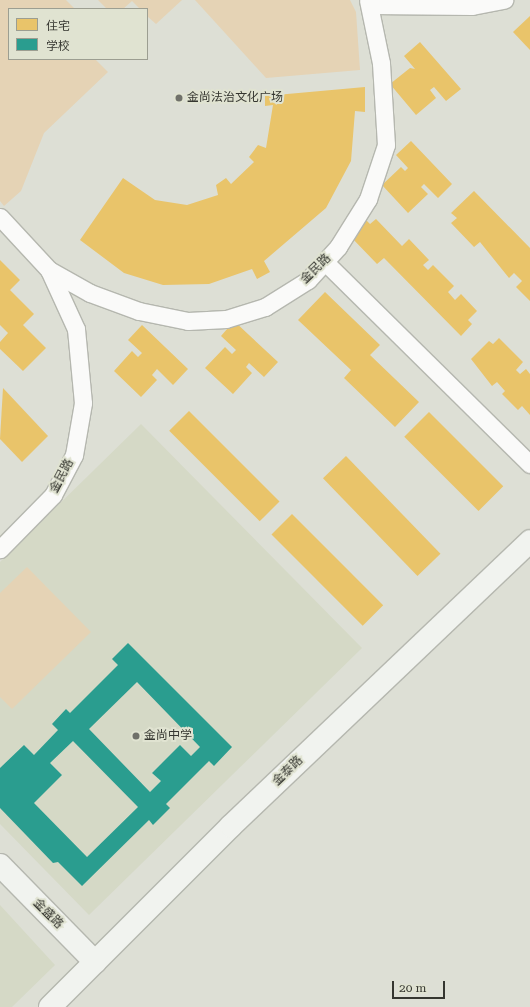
<!DOCTYPE html>
<html>
<head>
<meta charset="utf-8">
<style>
  body { margin:0 }
  #map { position:relative; width:530px; height:1007px; overflow:hidden; background:#dddfd5; font-family:"Roboto Serif","Noto Sans SC",serif }
  div>[style] { position:absolute }
  .built>* { inset:0; background:#d5d9c6 }
  .green>* { inset:0; background:#e5d3b5 }
  .homes>* { inset:0; background:#e9c46a; transform-origin:0 0 }
  .schools>* { inset:0; background:#2a9d8f }
  .roads { filter:drop-shadow(1px 0 #b5b7af) drop-shadow(-1px 0 #b5b7af) drop-shadow(0 1px #b5b7af) drop-shadow(0 -1px #b5b7af) }
  .street>* { height:17px; margin:-8.5px; padding:0 8.5px; transform-origin:8.5px; border-radius:8.5px; background:#fafaf9 }
  .secondary>* { height:22px; margin:-11px; padding:0 11px; transform-origin:11px; border-radius:11px; background:#f1f3ef }
  .dots>* { width:11px; height:11px; translate:-50% -50%; box-sizing:border-box; border:2px solid #e0e3d1; border-radius:50% }
  span { translate:-50% -50%; white-space:nowrap; text-align:center; line-height:1.15; -webkit-text-stroke:4px #e0e3d1; paint-order:stroke }
  .poi-label { font-size:12px; color:#353630 }
  .left { translate:0 -50%; text-align:left }
  .street-label { font-size:12px; color:#353630 }
  .legend { position:absolute; left:8px; top:8px; width:140px; height:52px; box-sizing:border-box; background:#e0e3d1; border:1px solid #9c9e91; margin:0; padding:5px 7px; list-style:none; font-size:12px; color:#353630 }
  .legend li { display:flex; align-items:center; gap:8px; height:20px }
  .legend b { width:20px; border:1px solid #9c9e91 }
  .scale { position:absolute; left:392px; top:981px; width:53px; height:18px; box-sizing:border-box; border:2px solid #353630; border-top:0; padding-left:5px; font-size:12px; line-height:14px; white-space:nowrap; color:#353630; -webkit-text-stroke:3px #e0e3d1; paint-order:stroke }
</style>
</head>
<body>
<div id="map">
  <div class="built">
    <i style="clip-path:polygon(141px 424px,362px 648px,89px 915px,0 824px,0 562px)"></i>
    <i style="clip-path:polygon(0 905px,55px 965px,12px 1007px,0 1007px)"></i>
  </div>
  <div class="green">
    <i style="clip-path:polygon(0 0,66px 0,75px 9px,9px 9px,9px 59px,95px 59px,108px 72px,44px 133px,21px 191px,4px 206px,0 201px)"></i>
    <i style="clip-path:polygon(98px 0,182px 0,156px 24px,147px 16px,147px 9px,140px 9px,132px 1px,123px 9px,107px 9px)"></i>
    <i style="clip-path:polygon(195px 0,350px 0,356px 12px,360px 70px,266px 78px)"></i>
    <i style="clip-path:polygon(27px 567px,91px 632px,12px 709px,0 697px,0 593px)"></i>
  </div>
  <div class="homes">
    <i style="clip-path:polygon(530px 16px,530px 50px,513px 32px)"></i>
    <i style="clip-path:polygon(420px 42px,461px 89px,446px 101px,434px 87px,430px 90px,436px 98px,416px 115px,390px 84px,410px 68px,415px 69px,404px 56px)"></i>
    <i style="clip-path:polygon(365px 87px,365px 112px,355px 111px,351px 161px,326px 208px,264px 261px,270px 272px,257px 279px,252px 269px,209px 284px,163px 285px,124px 273px,80px 240px,123px 178px,155px 200px,187px 205px,218px 195px,216px 185px,226px 178px,231px 184px,254px 162px,249px 157px,258px 145px,266px 148px,273px 105px,265px 106px,265px 96px)"></i>
    <i style="clip-path:polygon(411px 141px,452px 184px,438px 198px,424px 184px,421px 187px,428px 194px,408px 213px,382px 185px,401px 167px,405px 171px,408px 168px,396px 155px)"></i>
    <i style="clip-path:polygon(474px 191px,530px 248px,530px 301px,516px 287px,522px 281px,514px 273px,509px 278px,480px 242px,474px 247px,451px 223px,457px 218px,451px 213px)"></i>
    <i style="clip-path:polygon(376px 219px,402px 246px,409px 239px,429px 260px,423px 265px,428px 270px,433px 265px,454px 286px,448px 292px,455px 300px,461px 294px,477px 311px,468px 320px,472px 324px,461px 336px,384px 258px,377px 264px,350px 236px,366px 220px,370px 224px)"></i>
    <i style="clip-path:polygon(0 260px,20px 280px,10px 290px,34px 314px,23px 325px,46px 348px,23px 371px,0 349px,0 342px,8px 333px,0 325px)"></i>
    <i style="clip-path:polygon(325px 292px,380px 345px,370px 355px,419px 402px,395px 427px,344px 378px,351px 370px,298px 320px)"></i>
    <i style="clip-path:polygon(234px 321px,278px 362px,264px 377px,249px 363px,246px 367px,252px 373px,233px 394px,205px 368px,225px 347px,232px 354px,236px 350px,221px 336px)"></i>
    <i style="clip-path:polygon(142px 325px,188px 369px,173px 385px,157px 369px,152px 375px,157px 380px,141px 397px,114px 371px,132px 351px,138px 357px,142px 353px,128px 340px)"></i>
    <i style="clip-path:polygon(499px 338px,523px 362px,516px 370px,520px 374px,526px 369px,530px 374px,530px 415px,522px 406px,518px 410px,502px 394px,505px 391px,497px 382px,492px 386px,471px 359px,489px 341px,493px 344px)"></i>
    <i style="clip-path:polygon(3px 388px,48px 436px,22px 462px,0 439px)"></i>
    <i style="left:189px;top:411px;width:128px;height:28px;rotate:45deg"></i>
    <i style="left:429px;top:412px;width:105px;height:35px;rotate:45deg"></i>
    <i style="left:346px;top:456px;width:136px;height:32px;rotate:46deg"></i>
    <i style="left:292px;top:514px;width:129px;height:29px;rotate:45deg"></i>
  </div>
  <div class="schools">
    <i style="clip-path:polygon(evenodd,128px 643px,232px 747px,214px 766px,209px 761px,166px 804px,170px 808px,153px 825px,149px 820px,82px 886px,58px 862px,53px 863px,0 808px,0 768px,24px 745px,34px 755px,58px 730px,52px 724px,66px 709px,70px 713px,118px 665px,112px 659px,128px 643px,137px 682px,200px 747px,191px 756px,180px 745px,152px 773px,161px 781px,150px 792px,89px 729px,137px 682px,128px 643px,73px 741px,138px 807px,87px 857px,34px 803px,62px 775px,50px 763px,73px 741px)"></i>
  </div>
  <div class="roads">
    <div class="street">
      <i style="left:372px;top:5px;width:100px;rotate:0.6deg"></i>
      <i style="left:472px;top:6px;width:33px;rotate:-11deg"></i>
      <i style="left:0;top:217px;width:72px;rotate:47.2deg"></i>
      <i style="left:49px;top:270px;width:65px;rotate:65.4deg"></i>
      <i style="left:76px;top:329px;width:74px;rotate:84.6deg"></i>
      <i style="left:83px;top:403px;width:53px;rotate:99.8deg"></i>
      <i style="left:74px;top:455px;width:45px;rotate:117.7deg"></i>
      <i style="left:53px;top:495px;width:76px;rotate:134.5deg"></i>
      <i style="left:325px;top:262px;width:288px;rotate:44.6deg"></i>
      <i style="left:49px;top:270px;width:47px;rotate:29.3deg"></i>
      <i style="left:90px;top:293px;width:52px;rotate:20.2deg"></i>
      <i style="left:139px;top:311px;width:50px;rotate:11.5deg"></i>
      <i style="left:188px;top:321px;width:38px;rotate:-3deg"></i>
      <i style="left:226px;top:319px;width:41px;rotate:-17.1deg"></i>
      <i style="left:265px;top:307px;width:51px;rotate:-32.1deg"></i>
      <i style="left:308px;top:280px;width:45px;rotate:-47.7deg"></i>
      <i style="left:338px;top:247px;width:57px;rotate:-58deg"></i>
      <i style="left:368px;top:199px;width:57px;rotate:-71.6deg"></i>
      <i style="left:386px;top:145px;width:82px;rotate:-93.5deg"></i>
      <i style="left:381px;top:63px;width:64px;rotate:-101.7deg"></i>
    </div>
    <div class="secondary">
      <i style="left:0;top:865px;width:136px;rotate:45.6deg"></i>
      <i style="left:50px;top:1007px;width:256px;rotate:-45deg"></i>
      <i style="left:231px;top:826px;width:413px;rotate:-43.6deg"></i>
    </div>
  </div>
  <div class="dots">
    <i style="left:179px;top:98px;background:#70716a"></i>
    <i style="left:136px;top:736px;background:#70716a"></i>
  </div>
  <div class="poi-label">
    <span class="left" style="left:187px;top:98px">金尚法治文化广场</span>
    <span class="left" style="left:144px;top:736px">金尚中学</span>
  </div>
  <div class="street-label">
    <span style="left:316px;top:269px;rotate:-44deg">金民路</span>
    <span style="left:62px;top:476px;rotate:-62deg">金民路</span>
    <span style="left:288px;top:771px;rotate:-44deg">金泰路</span>
    <span style="left:48px;top:914px;rotate:45deg">金盛路</span>
  </div>
  <ul class="legend">
  <li><b style="height:11px;background:#e9c46a"></b>住宅</li>
  <li><b style="height:11px;background:#2a9d8f"></b>学校</li>
  </ul>
  <div class="scale">20 m</div>
</div>
</body>
</html>
